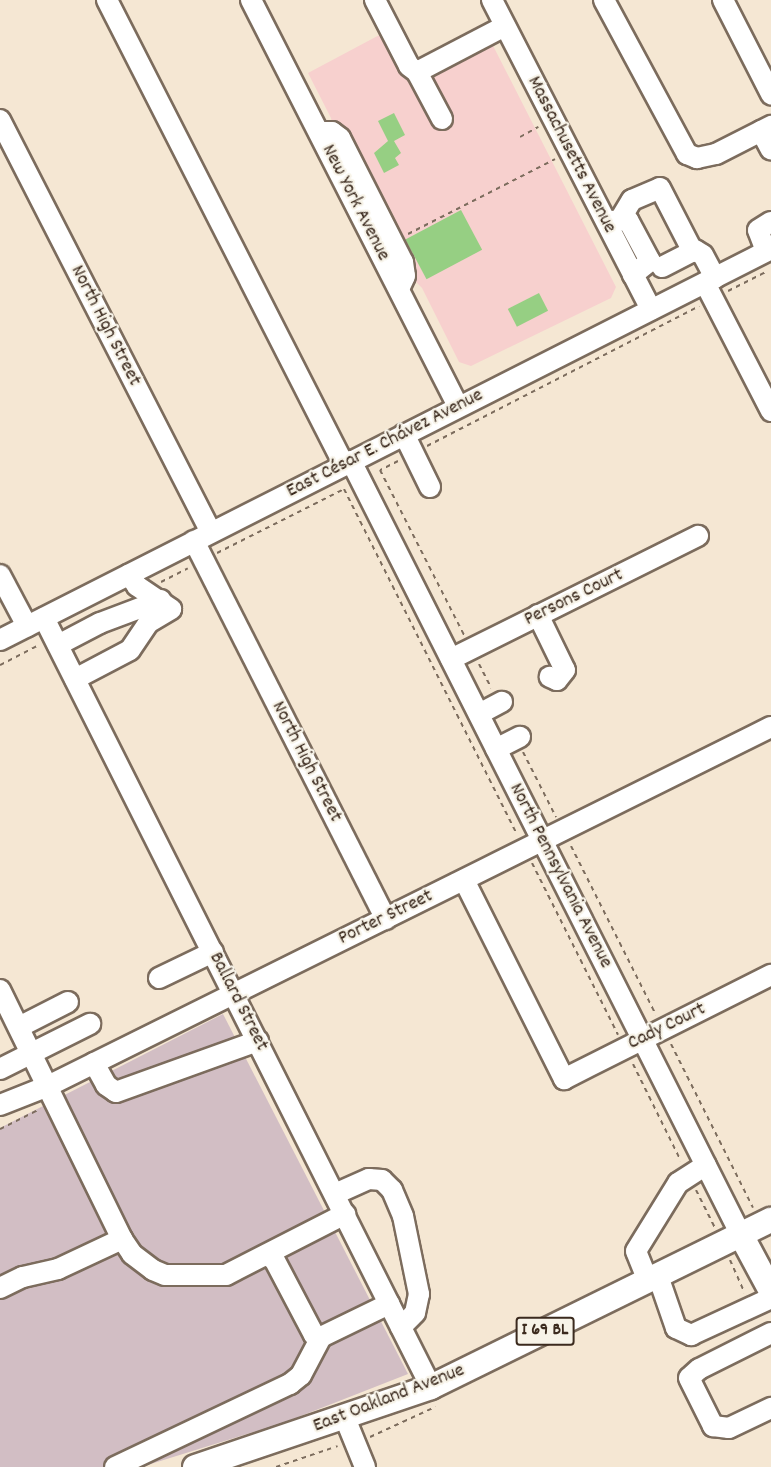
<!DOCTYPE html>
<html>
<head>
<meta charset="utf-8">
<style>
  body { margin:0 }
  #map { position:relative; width:771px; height:1467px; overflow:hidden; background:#f5e7d3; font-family:Dekko,sans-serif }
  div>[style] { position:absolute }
  .built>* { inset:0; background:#f7d0ce }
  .industrial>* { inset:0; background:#d2bec4 }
  .green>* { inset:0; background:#96cf83; transform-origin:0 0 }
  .path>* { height:2px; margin-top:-1px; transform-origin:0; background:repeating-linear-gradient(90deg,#7c6c5d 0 4.5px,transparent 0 9px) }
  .roads { filter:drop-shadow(2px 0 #7c6c5d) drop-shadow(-2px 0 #7c6c5d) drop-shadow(0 2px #7c6c5d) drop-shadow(0 -2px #7c6c5d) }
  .minor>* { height:20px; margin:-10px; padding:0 10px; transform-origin:10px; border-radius:10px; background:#fff }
  .major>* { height:24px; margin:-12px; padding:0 12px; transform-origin:12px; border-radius:12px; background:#fff }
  span { translate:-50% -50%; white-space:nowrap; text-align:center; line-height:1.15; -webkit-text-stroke:4.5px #f7f3e8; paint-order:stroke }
  .shield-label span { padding:2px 4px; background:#f7f3e8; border:2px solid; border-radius:4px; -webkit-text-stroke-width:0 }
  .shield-label { font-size:18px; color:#3b2a1e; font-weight:700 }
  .street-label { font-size:20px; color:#3b2a1e }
</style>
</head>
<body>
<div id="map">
  <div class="built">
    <i style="clip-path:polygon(484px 28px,616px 287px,611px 298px,471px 366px,459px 362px,422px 288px,399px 265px,335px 142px,331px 118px,308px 73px,385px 32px,403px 67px)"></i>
  </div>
  <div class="industrial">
    <i style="clip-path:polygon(223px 1014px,408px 1374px,283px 1423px,141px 1467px,0 1467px,0 1128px)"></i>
  </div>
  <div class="green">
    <i style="clip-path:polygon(394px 113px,405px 135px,394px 141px,401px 153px,395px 158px,399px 165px,384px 173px,374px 153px,388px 141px,378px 121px)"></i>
    <i style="left:461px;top:210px;width:45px;height:63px;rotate:62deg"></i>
    <i style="left:539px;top:293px;width:20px;height:35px;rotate:63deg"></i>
  </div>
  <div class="path">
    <i style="left:520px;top:137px;width:21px;rotate:-29deg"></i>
    <i style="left:408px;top:234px;width:165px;rotate:-27deg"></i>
    <i style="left:728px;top:291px;width:42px;rotate:-26.6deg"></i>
    <i style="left:427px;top:446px;width:306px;rotate:-27.2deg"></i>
    <i style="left:398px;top:461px;width:20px;rotate:153deg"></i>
    <i style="left:380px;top:470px;width:185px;rotate:63deg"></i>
    <i style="left:217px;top:553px;width:142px;rotate:-26.7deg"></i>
    <i style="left:344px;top:489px;width:386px;rotate:63.4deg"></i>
    <i style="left:161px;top:582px;width:30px;rotate:-27deg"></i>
    <i style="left:479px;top:664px;width:27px;rotate:63deg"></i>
    <i style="left:0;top:665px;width:44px;rotate:-27.1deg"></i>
    <i style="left:523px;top:752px;width:73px;rotate:63.1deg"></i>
    <i style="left:571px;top:846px;width:189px;rotate:63.3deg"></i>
    <i style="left:532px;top:863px;width:192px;rotate:63.4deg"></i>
    <i style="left:671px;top:1044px;width:183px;rotate:63.4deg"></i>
    <i style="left:633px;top:1064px;width:108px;rotate:63.7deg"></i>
    <i style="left:0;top:1129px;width:45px;rotate:-26.6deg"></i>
    <i style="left:696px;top:1190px;width:42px;rotate:63.4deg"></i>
    <i style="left:730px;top:1260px;width:36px;rotate:66deg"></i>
    <i style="left:370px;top:1437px;width:72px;rotate:-24.8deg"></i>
    <i style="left:276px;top:1467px;width:65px;rotate:-18.7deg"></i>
  </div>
  <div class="roads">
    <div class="minor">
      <i style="left:107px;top:0;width:522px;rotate:62.99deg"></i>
      <i style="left:251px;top:0;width:456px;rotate:63deg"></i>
      <i style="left:375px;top:0;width:74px;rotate:62.7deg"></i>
      <i style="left:409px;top:66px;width:10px;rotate:37deg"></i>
      <i style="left:492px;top:0;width:348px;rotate:62.8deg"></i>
      <i style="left:604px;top:0;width:175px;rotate:61.7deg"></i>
      <i style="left:687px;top:154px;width:11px;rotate:22deg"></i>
      <i style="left:697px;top:158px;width:19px;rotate:-12deg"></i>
      <i style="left:716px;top:154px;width:62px;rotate:-27deg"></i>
      <i style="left:723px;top:0;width:106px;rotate:62.9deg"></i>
      <i style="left:442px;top:119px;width:53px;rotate:-118deg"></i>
      <i style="left:417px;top:72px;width:99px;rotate:-27.6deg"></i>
      <i style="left:0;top:120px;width:463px;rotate:62.9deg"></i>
      <i style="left:761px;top:131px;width:21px;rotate:62deg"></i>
      <i style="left:319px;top:132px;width:13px"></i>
      <i style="left:332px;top:132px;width:10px;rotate:37deg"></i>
      <i style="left:340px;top:138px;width:139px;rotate:63.1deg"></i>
      <i style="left:403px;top:262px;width:14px;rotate:82deg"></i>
      <i style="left:405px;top:276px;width:14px;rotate:115deg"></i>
      <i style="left:621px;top:218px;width:21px;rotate:-59deg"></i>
      <i style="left:632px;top:200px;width:30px;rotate:-23deg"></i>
      <i style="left:660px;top:188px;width:72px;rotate:62.7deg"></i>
      <i style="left:611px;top:221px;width:17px;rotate:-3deg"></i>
      <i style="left:628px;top:220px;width:47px;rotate:61.8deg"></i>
      <i style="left:650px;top:261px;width:22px;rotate:141deg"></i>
      <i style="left:766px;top:251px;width:22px;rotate:-111deg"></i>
      <i style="left:758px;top:230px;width:15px;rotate:-32deg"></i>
      <i style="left:662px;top:267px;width:37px;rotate:-27deg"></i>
      <i style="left:695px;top:250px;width:9px;rotate:32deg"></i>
      <i style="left:703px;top:255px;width:26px;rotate:62deg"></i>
      <i style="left:705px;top:283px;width:144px;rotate:62.7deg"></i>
      <i style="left:404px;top:434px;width:59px;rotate:63.9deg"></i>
      <i style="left:351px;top:461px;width:867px;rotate:63.26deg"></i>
      <i style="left:194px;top:541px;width:424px;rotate:63.1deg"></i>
      <i style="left:0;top:575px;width:58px;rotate:62.1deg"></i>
      <i style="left:538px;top:615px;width:61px;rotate:63.9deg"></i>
      <i style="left:565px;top:670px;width:13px;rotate:129deg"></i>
      <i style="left:557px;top:680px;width:8px;rotate:-157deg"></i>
      <i style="left:44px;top:618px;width:861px;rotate:63.29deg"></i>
      <i style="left:0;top:640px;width:864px;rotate:-26.89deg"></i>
      <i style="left:58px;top:645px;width:47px;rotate:-27.6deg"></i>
      <i style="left:100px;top:623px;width:65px;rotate:-20.7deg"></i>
      <i style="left:451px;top:659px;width:276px;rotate:-26.5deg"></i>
      <i style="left:75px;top:679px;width:62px;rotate:-27.8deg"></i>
      <i style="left:130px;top:650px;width:32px;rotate:-56deg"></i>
      <i style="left:148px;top:623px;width:27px;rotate:-31deg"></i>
      <i style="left:171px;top:609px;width:41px;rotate:-145.9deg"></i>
      <i style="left:137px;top:586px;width:14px;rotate:-124deg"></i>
      <i style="left:479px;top:714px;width:26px;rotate:-28deg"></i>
      <i style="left:496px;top:749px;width:27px;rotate:-27deg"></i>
      <i style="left:464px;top:880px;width:223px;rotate:63.3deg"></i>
      <i style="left:564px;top:1079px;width:232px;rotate:-26.7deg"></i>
      <i style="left:159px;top:978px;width:60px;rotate:-25.7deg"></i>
      <i style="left:0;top:990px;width:277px;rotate:63.9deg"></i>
      <i style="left:122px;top:1239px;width:18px;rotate:56deg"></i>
      <i style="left:132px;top:1254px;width:26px;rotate:37deg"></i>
      <i style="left:153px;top:1270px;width:13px;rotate:23deg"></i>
      <i style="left:165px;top:1275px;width:61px"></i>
      <i style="left:226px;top:1275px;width:134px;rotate:-27.1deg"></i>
      <i style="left:19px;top:1027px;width:55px;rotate:-27deg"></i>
      <i style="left:94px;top:1063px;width:25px;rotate:61deg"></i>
      <i style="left:106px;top:1085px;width:12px;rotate:35deg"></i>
      <i style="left:116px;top:1092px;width:151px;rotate:-19.8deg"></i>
      <i style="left:0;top:1069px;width:101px;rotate:-26.6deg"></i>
      <i style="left:0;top:1105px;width:52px;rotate:-21.6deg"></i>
      <i style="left:48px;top:1086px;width:807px;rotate:-26.41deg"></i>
      <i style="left:335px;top:1194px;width:37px;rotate:-24deg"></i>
      <i style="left:369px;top:1179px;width:13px;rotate:4deg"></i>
      <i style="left:382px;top:1180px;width:14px;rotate:45deg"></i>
      <i style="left:392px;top:1190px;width:28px;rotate:67deg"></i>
      <i style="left:403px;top:1216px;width:80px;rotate:78.4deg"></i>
      <i style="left:419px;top:1294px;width:19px;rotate:102deg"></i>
      <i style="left:415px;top:1313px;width:20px;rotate:135deg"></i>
      <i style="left:266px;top:1255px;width:9px;rotate:27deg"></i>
      <i style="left:274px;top:1259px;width:86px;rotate:62.2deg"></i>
      <i style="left:314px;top:1335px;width:7px;rotate:16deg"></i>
      <i style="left:321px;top:1337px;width:76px;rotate:-25.9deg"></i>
      <i style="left:658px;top:1276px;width:55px;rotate:70.9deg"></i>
      <i style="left:676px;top:1328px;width:17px;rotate:25deg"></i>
      <i style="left:691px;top:1335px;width:88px;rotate:-24.8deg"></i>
      <i style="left:648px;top:1281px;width:32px;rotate:-112deg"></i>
      <i style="left:636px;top:1251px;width:80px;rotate:-58.3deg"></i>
      <i style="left:678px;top:1183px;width:33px;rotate:-33deg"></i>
      <i style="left:0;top:1288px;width:25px;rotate:-26deg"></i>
      <i style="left:23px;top:1277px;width:36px;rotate:-13deg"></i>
      <i style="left:58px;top:1269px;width:71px;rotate:-25.1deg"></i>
      <i style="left:771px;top:1333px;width:80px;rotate:153.4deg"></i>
      <i style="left:699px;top:1369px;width:13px;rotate:138deg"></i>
      <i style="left:689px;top:1378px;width:54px;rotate:63.4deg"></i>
      <i style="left:713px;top:1426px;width:16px;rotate:7deg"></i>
      <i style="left:729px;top:1428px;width:47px;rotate:-25.5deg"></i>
      <i style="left:345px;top:1418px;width:53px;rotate:67.8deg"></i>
      <i style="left:115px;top:1467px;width:194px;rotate:-25.4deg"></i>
      <i style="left:290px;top:1384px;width:14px;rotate:-39deg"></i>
      <i style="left:301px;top:1375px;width:43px;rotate:-62.2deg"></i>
    </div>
    <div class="major">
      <i style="left:741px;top:1235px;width:64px;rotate:61.8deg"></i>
      <i style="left:195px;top:1467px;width:249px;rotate:-18.7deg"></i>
      <i style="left:431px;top:1387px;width:379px;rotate:-26.2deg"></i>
    </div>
  </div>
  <div class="shield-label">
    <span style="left:545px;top:1331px">I 69 BL</span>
  </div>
  <div class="street-label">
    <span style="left:571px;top:155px;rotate:63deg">Massachusetts Avenue</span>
    <span style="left:355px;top:203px;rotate:63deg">New York Avenue</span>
    <span style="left:105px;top:326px;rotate:63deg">North High Street</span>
    <span style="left:385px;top:444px;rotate:-27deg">East César E. Chávez Avenue</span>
    <span style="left:574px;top:598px;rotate:-26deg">Persons Court</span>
    <span style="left:306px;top:762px;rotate:63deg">North High Street</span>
    <span style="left:560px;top:876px;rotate:63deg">North Pennsylvania Avenue</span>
    <span style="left:386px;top:918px;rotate:-26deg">Porter Street</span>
    <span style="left:238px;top:1002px;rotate:63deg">Ballard Street</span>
    <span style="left:667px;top:1027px;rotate:-26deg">Cady Court</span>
    <span style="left:389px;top:1399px;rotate:-21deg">East Oakland Avenue</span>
  </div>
</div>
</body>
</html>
